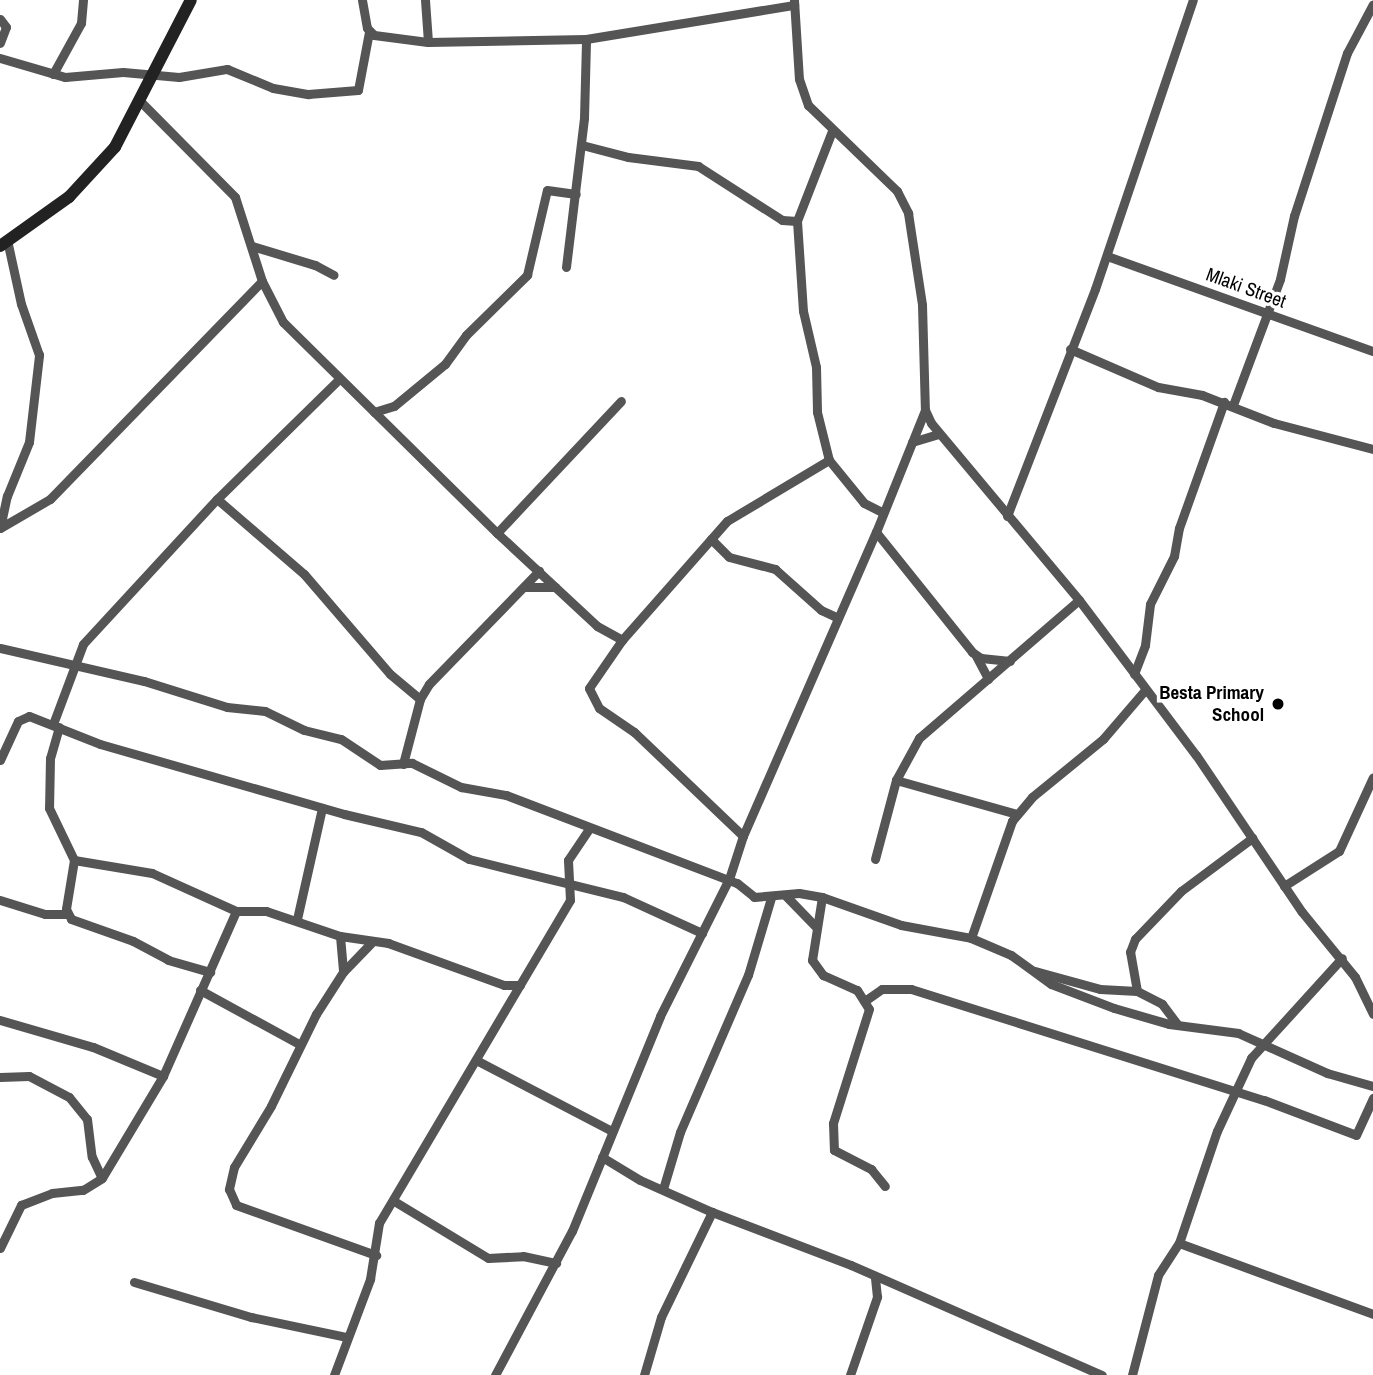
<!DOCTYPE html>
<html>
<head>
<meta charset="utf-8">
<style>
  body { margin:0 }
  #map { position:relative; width:1373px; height:1375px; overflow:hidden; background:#fff; font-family:"Archivo Narrow",sans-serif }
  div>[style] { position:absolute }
  .street>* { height:9px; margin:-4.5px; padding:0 4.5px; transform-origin:4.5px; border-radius:4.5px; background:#555 }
  .secondary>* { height:12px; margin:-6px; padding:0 6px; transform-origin:6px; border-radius:6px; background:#222 }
  .dots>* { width:19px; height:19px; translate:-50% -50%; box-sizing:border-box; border:4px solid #fff; border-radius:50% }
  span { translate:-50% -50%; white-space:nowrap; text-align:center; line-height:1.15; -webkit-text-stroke:7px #fff; paint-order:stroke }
  .street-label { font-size:19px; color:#000 }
  .poi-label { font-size:19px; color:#000; font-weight:700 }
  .right { translate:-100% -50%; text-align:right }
</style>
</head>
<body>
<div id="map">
  <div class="street">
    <i style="left:362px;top:0;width:28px;rotate:80deg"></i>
    <i style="left:367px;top:28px;width:10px;rotate:45deg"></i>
    <i style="left:374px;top:35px;width:54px;rotate:7.4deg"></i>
    <i style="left:428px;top:42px;width:158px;rotate:-1.1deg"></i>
    <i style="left:586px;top:39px;width:211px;rotate:-9.3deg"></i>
    <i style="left:425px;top:0;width:42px;rotate:85.9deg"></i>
    <i style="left:794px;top:0;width:79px;rotate:86.4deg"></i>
    <i style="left:799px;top:79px;width:28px;rotate:71deg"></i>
    <i style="left:808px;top:105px;width:124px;rotate:44deg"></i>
    <i style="left:897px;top:191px;width:25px;rotate:63deg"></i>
    <i style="left:908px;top:213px;width:93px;rotate:81.3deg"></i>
    <i style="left:922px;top:305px;width:105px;rotate:88.4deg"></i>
    <i style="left:925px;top:410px;width:14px;rotate:65deg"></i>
    <i style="left:931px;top:423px;width:231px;rotate:50.1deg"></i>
    <i style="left:1079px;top:600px;width:194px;rotate:53deg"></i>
    <i style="left:1196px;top:755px;width:189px;rotate:56deg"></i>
    <i style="left:1302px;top:912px;width:84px;rotate:50.8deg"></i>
    <i style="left:1355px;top:977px;width:41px;rotate:64.1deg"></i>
    <i style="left:0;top:19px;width:10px;rotate:53deg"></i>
    <i style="left:6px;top:27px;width:17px;rotate:111deg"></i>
    <i style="left:0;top:58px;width:68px;rotate:16.3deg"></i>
    <i style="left:65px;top:77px;width:58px;rotate:-4.9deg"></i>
    <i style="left:123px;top:72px;width:56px;rotate:5.1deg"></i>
    <i style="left:179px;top:77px;width:49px;rotate:-9.5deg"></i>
    <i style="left:227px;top:69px;width:50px;rotate:22.4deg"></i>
    <i style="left:273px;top:88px;width:36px;rotate:10deg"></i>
    <i style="left:308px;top:94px;width:50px;rotate:-4.6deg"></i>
    <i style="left:358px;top:90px;width:59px;rotate:-79.3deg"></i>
    <i style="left:53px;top:74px;width:58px;rotate:-61.2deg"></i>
    <i style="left:81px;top:23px;width:23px;rotate:-85deg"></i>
    <i style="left:140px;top:101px;width:135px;rotate:45.3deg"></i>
    <i style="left:235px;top:197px;width:88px;rotate:72.2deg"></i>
    <i style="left:262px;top:281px;width:46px;rotate:62.9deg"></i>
    <i style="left:283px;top:322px;width:301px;rotate:44.6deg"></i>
    <i style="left:497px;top:533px;width:137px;rotate:42.9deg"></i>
    <i style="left:597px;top:626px;width:29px;rotate:29deg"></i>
    <i style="left:832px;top:131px;width:97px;rotate:111.3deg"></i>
    <i style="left:797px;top:221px;width:90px;rotate:86.2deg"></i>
    <i style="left:803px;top:311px;width:57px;rotate:76.9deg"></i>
    <i style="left:816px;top:367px;width:45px;rotate:88.7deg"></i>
    <i style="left:817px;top:412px;width:49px;rotate:76deg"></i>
    <i style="left:829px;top:460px;width:55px;rotate:50.9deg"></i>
    <i style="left:864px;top:503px;width:20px;rotate:27deg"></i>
    <i style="left:582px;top:145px;width:48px;rotate:14.6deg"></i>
    <i style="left:628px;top:157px;width:71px;rotate:7.3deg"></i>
    <i style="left:698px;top:166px;width:100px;rotate:32.7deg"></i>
    <i style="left:782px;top:220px;width:15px;rotate:4deg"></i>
    <i style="left:252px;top:246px;width:66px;rotate:16.8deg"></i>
    <i style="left:315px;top:265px;width:21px;rotate:28deg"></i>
    <i style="left:1107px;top:256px;width:282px;rotate:19.7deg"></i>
    <i style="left:566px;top:267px;width:150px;rotate:-83.1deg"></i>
    <i style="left:584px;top:118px;width:79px;rotate:-88.5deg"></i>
    <i style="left:1070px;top:349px;width:96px;rotate:23.4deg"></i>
    <i style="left:1158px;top:387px;width:45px;rotate:10.3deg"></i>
    <i style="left:1202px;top:395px;width:77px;rotate:21.3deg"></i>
    <i style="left:1274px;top:423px;width:102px;rotate:14.7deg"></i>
    <i style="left:1233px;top:405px;width:134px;rotate:-69.5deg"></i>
    <i style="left:1280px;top:279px;width:65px;rotate:-77.5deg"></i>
    <i style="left:1294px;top:216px;width:171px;rotate:-72deg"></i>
    <i style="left:1347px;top:53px;width:55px;rotate:-62deg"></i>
    <i style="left:374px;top:412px;width:21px;rotate:-17deg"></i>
    <i style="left:394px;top:406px;width:66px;rotate:-39.5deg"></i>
    <i style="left:445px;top:364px;width:36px;rotate:-54deg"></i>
    <i style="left:466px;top:335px;width:86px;rotate:-44.5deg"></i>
    <i style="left:527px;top:275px;width:87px;rotate:-76.8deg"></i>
    <i style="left:547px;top:190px;width:29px;rotate:8deg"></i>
    <i style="left:912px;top:442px;width:27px;rotate:-17deg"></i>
    <i style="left:217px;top:499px;width:115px;rotate:40.8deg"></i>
    <i style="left:304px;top:574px;width:132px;rotate:49.3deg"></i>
    <i style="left:390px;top:674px;width:39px;rotate:40deg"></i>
    <i style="left:1007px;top:516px;width:243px;rotate:-68.8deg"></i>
    <i style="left:1095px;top:289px;width:305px;rotate:-71.3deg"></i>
    <i style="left:0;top:528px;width:58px;rotate:-30.1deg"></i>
    <i style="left:50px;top:499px;width:304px;rotate:-45.8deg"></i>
    <i style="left:0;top:528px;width:33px;rotate:-78deg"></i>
    <i style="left:7px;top:496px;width:58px;rotate:-67.8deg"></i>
    <i style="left:29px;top:442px;width:88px;rotate:-83.4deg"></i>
    <i style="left:39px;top:355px;width:54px;rotate:-109.4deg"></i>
    <i style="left:21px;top:304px;width:66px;rotate:-102.3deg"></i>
    <i style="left:876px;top:532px;width:154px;rotate:51.3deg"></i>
    <i style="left:972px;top:652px;width:11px;rotate:34deg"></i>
    <i style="left:981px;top:658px;width:29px;rotate:6deg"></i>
    <i style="left:497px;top:533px;width:181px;rotate:-46.8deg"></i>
    <i style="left:711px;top:539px;width:25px;rotate:45deg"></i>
    <i style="left:729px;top:557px;width:48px;rotate:14.6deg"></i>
    <i style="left:775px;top:569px;width:62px;rotate:41.7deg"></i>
    <i style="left:821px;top:610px;width:17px;rotate:25deg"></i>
    <i style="left:525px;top:587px;width:30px"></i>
    <i style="left:0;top:648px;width:148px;rotate:12.9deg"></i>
    <i style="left:144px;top:681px;width:87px;rotate:17.4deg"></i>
    <i style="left:227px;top:707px;width:38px;rotate:6deg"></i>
    <i style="left:265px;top:711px;width:43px;rotate:26deg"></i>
    <i style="left:304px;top:730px;width:38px;rotate:14deg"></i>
    <i style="left:341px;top:739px;width:47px;rotate:33.7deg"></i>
    <i style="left:380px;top:765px;width:32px;rotate:-4deg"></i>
    <i style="left:412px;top:763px;width:55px;rotate:26.1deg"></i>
    <i style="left:461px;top:787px;width:46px;rotate:10.1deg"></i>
    <i style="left:506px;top:795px;width:247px;rotate:20.9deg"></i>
    <i style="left:737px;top:883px;width:22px;rotate:39deg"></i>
    <i style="left:754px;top:897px;width:45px;rotate:-5.1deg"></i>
    <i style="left:799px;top:893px;width:23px;rotate:10deg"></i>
    <i style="left:822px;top:897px;width:84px;rotate:19.5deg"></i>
    <i style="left:901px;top:925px;width:71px;rotate:10.5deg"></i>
    <i style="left:971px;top:938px;width:43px;rotate:23deg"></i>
    <i style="left:1011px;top:955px;width:49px;rotate:35.9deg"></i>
    <i style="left:1051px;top:984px;width:67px;rotate:20.9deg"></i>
    <i style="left:1114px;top:1008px;width:57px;rotate:16.2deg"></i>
    <i style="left:1169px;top:1024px;width:70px;rotate:7.4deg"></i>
    <i style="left:1238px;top:1033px;width:98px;rotate:24.2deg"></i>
    <i style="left:1327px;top:1073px;width:48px;rotate:15.8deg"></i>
    <i style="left:976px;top:656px;width:26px;rotate:62deg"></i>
    <i style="left:1134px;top:674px;width:31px;rotate:-69deg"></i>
    <i style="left:1145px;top:645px;width:41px;rotate:-83deg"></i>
    <i style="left:1150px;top:604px;width:54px;rotate:-63.4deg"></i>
    <i style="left:1174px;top:556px;width:28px;rotate:-80deg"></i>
    <i style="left:1179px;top:528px;width:134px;rotate:-70.3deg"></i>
    <i style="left:53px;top:724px;width:85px;rotate:-69.4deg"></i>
    <i style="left:83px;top:644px;width:197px;rotate:-47.3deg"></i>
    <i style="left:217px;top:499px;width:170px;rotate:-44.5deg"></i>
    <i style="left:59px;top:727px;width:32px;rotate:106deg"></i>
    <i style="left:50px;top:758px;width:50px;rotate:91.1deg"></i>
    <i style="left:49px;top:808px;width:58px;rotate:64.3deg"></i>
    <i style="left:74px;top:860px;width:79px;rotate:9.5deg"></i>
    <i style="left:152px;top:873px;width:92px;rotate:24.3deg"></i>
    <i style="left:236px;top:911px;width:30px"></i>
    <i style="left:266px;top:911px;width:78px;rotate:18.7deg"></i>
    <i style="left:340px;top:936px;width:49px;rotate:8.3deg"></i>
    <i style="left:388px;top:943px;width:123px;rotate:19.9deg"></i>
    <i style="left:504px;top:985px;width:16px"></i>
    <i style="left:0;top:760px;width:43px;rotate:-65.2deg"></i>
    <i style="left:18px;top:721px;width:12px;rotate:-24deg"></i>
    <i style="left:29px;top:716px;width:76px;rotate:21.5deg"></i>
    <i style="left:100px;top:744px;width:254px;rotate:16deg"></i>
    <i style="left:344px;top:814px;width:79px;rotate:13.2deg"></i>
    <i style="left:421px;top:832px;width:55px;rotate:29.4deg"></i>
    <i style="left:469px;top:859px;width:159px;rotate:13.9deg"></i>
    <i style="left:623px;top:897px;width:87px;rotate:24.5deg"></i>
    <i style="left:403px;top:764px;width:67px;rotate:-75.3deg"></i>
    <i style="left:420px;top:699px;width:17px;rotate:-59deg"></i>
    <i style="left:429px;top:684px;width:158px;rotate:-45.8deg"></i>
    <i style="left:896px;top:780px;width:126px;rotate:15.7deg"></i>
    <i style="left:743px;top:836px;width:151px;rotate:-136.3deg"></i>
    <i style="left:634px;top:732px;width:42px;rotate:-145.6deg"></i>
    <i style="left:599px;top:708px;width:22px;rotate:-117deg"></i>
    <i style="left:589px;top:688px;width:58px;rotate:-55.5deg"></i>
    <i style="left:622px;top:640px;width:159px;rotate:-48.6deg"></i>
    <i style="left:727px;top:521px;width:119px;rotate:-30.9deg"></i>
    <i style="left:875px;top:859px;width:82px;rotate:-75.1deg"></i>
    <i style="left:896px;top:780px;width:48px;rotate:-61.3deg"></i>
    <i style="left:919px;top:738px;width:211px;rotate:-40.8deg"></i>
    <i style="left:74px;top:860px;width:50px;rotate:99.3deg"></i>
    <i style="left:66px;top:909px;width:11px;rotate:63deg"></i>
    <i style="left:71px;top:919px;width:66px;rotate:19.5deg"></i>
    <i style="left:133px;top:941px;width:40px;rotate:28deg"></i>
    <i style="left:168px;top:960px;width:44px;rotate:15.9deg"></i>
    <i style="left:1284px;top:886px;width:65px;rotate:-32.5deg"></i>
    <i style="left:1339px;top:851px;width:81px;rotate:-65.3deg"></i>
    <i style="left:785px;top:895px;width:43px;rotate:45.9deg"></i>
    <i style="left:822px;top:897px;width:64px;rotate:99deg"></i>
    <i style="left:812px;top:960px;width:19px;rotate:54deg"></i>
    <i style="left:823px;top:975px;width:37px;rotate:24deg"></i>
    <i style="left:857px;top:990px;width:22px;rotate:58deg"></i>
    <i style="left:869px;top:1009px;width:120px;rotate:107.5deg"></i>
    <i style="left:833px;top:1123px;width:27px;rotate:88deg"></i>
    <i style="left:834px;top:1150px;width:42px;rotate:27.2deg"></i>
    <i style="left:871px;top:1169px;width:22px;rotate:51deg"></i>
    <i style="left:0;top:900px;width:47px;rotate:17.3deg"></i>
    <i style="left:45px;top:914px;width:21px"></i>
    <i style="left:297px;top:919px;width:114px;rotate:-77.3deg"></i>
    <i style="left:340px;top:936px;width:36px;rotate:85deg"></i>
    <i style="left:971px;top:938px;width:124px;rotate:-70.7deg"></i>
    <i style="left:1012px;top:821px;width:31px;rotate:-50deg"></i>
    <i style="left:1032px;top:797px;width:92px;rotate:-39.2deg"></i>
    <i style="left:1103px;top:739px;width:65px;rotate:-49.4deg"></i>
    <i style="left:371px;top:943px;width:40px;rotate:134deg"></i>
    <i style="left:343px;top:972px;width:50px;rotate:122.7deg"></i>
    <i style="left:316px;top:1014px;width:102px;rotate:116.1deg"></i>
    <i style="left:271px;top:1106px;width:71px;rotate:121.2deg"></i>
    <i style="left:234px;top:1167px;width:23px;rotate:103deg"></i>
    <i style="left:229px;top:1189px;width:17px;rotate:66deg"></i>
    <i style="left:236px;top:1205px;width:149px;rotate:19.7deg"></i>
    <i style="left:1035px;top:971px;width:67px;rotate:15.5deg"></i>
    <i style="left:1100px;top:989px;width:37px;rotate:3deg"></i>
    <i style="left:1137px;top:991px;width:28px;rotate:27deg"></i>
    <i style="left:1162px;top:1004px;width:26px;rotate:53deg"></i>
    <i style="left:200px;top:990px;width:113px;rotate:28.6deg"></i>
    <i style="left:1137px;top:991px;width:40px;rotate:-100deg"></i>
    <i style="left:1130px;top:952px;width:14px;rotate:-69deg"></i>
    <i style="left:1135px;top:939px;width:66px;rotate:-46.2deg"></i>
    <i style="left:1181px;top:891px;width:89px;rotate:-36.7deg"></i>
    <i style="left:866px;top:1000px;width:19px;rotate:-35deg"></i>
    <i style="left:882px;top:989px;width:29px"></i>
    <i style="left:911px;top:989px;width:370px;rotate:17.5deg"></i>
    <i style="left:1264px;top:1100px;width:98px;rotate:20.8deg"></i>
    <i style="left:1356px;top:1135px;width:41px;rotate:-65.3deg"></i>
    <i style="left:0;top:1020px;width:97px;rotate:16.2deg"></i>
    <i style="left:93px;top:1047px;width:76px;rotate:22.5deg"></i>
    <i style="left:476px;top:1060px;width:153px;rotate:27.6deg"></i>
    <i style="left:0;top:1077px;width:29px;rotate:-2deg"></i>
    <i style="left:29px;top:1076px;width:45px;rotate:27.7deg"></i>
    <i style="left:69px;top:1097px;width:28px;rotate:51deg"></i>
    <i style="left:87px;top:1119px;width:38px;rotate:83deg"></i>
    <i style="left:92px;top:1157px;width:23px;rotate:65deg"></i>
    <i style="left:602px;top:1157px;width:44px;rotate:31.2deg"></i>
    <i style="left:640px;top:1180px;width:79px;rotate:24deg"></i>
    <i style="left:712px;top:1212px;width:149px;rotate:20.9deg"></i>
    <i style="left:851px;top:1265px;width:274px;rotate:23.7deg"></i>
    <i style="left:663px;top:1189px;width:59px;rotate:-73.4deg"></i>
    <i style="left:680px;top:1132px;width:171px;rotate:-66.6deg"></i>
    <i style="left:748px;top:975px;width:80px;rotate:-73.4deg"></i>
    <i style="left:394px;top:1201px;width:110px;rotate:31.2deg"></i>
    <i style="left:488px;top:1258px;width:35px;rotate:-3deg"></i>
    <i style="left:523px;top:1256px;width:34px;rotate:12deg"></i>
    <i style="left:1179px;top:1243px;width:207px;rotate:20.1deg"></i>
    <i style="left:0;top:1248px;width:48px;rotate:-64deg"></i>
    <i style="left:21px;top:1205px;width:33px;rotate:-21deg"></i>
    <i style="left:52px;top:1193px;width:31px;rotate:-6deg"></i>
    <i style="left:83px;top:1190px;width:22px;rotate:-32deg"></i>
    <i style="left:102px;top:1178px;width:119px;rotate:-59.1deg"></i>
    <i style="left:163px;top:1076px;width:180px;rotate:-66.1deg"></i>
    <i style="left:134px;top:1282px;width:122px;rotate:16.7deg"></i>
    <i style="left:251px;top:1317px;width:98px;rotate:11.8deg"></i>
    <i style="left:334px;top:1375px;width:103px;rotate:-69.4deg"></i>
    <i style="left:370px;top:1279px;width:57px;rotate:-80.9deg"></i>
    <i style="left:379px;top:1223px;width:375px;rotate:-59.4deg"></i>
    <i style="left:570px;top:900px;width:40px;rotate:-92.9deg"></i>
    <i style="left:568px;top:860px;width:37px;rotate:-56deg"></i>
    <i style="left:495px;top:1375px;width:163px;rotate:-61.9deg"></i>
    <i style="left:572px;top:1231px;width:232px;rotate:-67.7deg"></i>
    <i style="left:660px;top:1016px;width:153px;rotate:-63.3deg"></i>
    <i style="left:729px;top:879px;width:45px;rotate:-72deg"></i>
    <i style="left:743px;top:836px;width:332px;rotate:-66.4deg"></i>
    <i style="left:876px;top:532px;width:131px;rotate:-68.1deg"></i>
    <i style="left:644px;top:1375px;width:60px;rotate:-73.7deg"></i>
    <i style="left:661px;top:1317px;width:117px;rotate:-64.1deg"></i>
    <i style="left:850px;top:1375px;width:83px;rotate:-70.9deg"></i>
    <i style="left:877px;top:1297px;width:19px;rotate:-96deg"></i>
    <i style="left:1132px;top:1375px;width:103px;rotate:-75.4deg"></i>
    <i style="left:1158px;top:1275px;width:38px;rotate:-57deg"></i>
    <i style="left:1179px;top:1243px;width:118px;rotate:-71.3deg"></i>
    <i style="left:1217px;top:1131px;width:81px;rotate:-65deg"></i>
    <i style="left:1251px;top:1058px;width:135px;rotate:-47.7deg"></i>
  </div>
  <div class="secondary">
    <i style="left:0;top:246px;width:85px;rotate:-35.4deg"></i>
    <i style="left:69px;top:197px;width:68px;rotate:-47.4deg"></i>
    <i style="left:115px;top:147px;width:165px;rotate:-62.7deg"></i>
  </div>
  <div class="dots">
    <i style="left:1278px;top:704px;background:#000"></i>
  </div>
  <div class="street-label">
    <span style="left:1246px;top:288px;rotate:20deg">Mlaki Street</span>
  </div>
  <div class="poi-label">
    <span class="right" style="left:1264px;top:704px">Besta Primary<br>School</span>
  </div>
</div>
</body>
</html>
